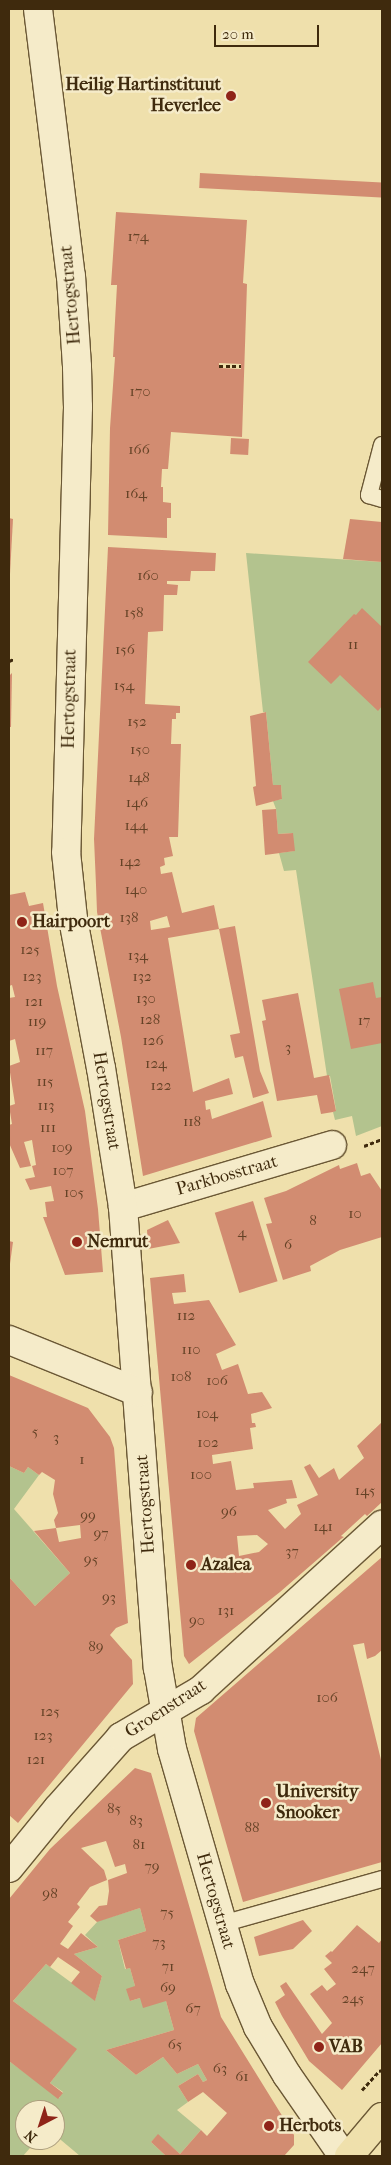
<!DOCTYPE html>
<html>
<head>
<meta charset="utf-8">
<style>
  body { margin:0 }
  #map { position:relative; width:391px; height:2165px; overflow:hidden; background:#efe0ac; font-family:"IM FELL French Canon",serif }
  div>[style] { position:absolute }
  .green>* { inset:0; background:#b3c38e }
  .building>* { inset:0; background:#d28c71; transform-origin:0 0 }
  .path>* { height:3px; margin-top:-1.5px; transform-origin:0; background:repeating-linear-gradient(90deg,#3f2a0d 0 4px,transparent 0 6.5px) }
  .roads { filter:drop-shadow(1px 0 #6b5835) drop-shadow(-1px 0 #6b5835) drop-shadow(0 1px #6b5835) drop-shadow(0 -1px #6b5835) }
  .service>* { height:16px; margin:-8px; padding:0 8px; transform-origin:8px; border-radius:8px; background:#f5ebc9 }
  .minor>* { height:28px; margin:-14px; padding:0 14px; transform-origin:14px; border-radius:14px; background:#f5ebc9 }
  .tertiary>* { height:28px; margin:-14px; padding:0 14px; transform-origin:14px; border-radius:14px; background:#f5ebc9 }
  .primary>* { height:28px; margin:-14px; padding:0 14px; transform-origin:14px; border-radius:14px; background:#efe0ac }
  .dots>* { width:14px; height:14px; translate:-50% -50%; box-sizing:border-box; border:2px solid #f5ebc9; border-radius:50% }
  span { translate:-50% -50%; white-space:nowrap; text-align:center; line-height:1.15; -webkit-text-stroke:5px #f5ebc9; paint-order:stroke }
  .number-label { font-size:15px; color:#644226 }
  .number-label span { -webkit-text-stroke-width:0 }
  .poi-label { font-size:18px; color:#3f2a0d; font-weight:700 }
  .right { translate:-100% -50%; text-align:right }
  .left { translate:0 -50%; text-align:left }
  .street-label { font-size:18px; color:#3f2a0d }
  .frame { position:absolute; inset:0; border:10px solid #3f2a0d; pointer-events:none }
  .north { position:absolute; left:15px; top:2100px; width:50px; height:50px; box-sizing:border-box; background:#f5ebc9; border:1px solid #ac9e7e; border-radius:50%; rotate:220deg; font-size:14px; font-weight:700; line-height:20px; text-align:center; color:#3f2a0d }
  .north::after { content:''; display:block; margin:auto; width:18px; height:22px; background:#8f2418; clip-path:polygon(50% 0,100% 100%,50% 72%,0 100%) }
  .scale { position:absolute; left:214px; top:25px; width:105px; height:22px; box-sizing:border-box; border:2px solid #3f2a0d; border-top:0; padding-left:6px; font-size:15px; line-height:18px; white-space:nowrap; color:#3f2a0d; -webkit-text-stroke:4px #f5ebc9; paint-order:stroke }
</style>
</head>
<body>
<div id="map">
  <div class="green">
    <i style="clip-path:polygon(246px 553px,382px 562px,382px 1126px,356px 1136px,352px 1116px,335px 1120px,333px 1112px,336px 1110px,330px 1076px,327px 1076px,296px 870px,284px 871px,279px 853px,294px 851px,292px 833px,278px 834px,276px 809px,273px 801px,282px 799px,281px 785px,273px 785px,266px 712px,263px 712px)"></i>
    <i style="clip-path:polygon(9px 1466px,24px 1473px,28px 1467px,39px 1475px,14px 1509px,70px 1573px,35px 1606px,9px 1577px)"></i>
    <i style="clip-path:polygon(140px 1908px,146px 1931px,118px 1940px,125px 1969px,130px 1968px,135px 1986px,130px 2001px,140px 1998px,166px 2001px,174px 2030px,106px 2050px,136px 2075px,163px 2057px,177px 2074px,198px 2064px,207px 2080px,203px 2082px,198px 2074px,178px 2086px,188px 2102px,177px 2110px,201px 2130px,180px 2154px,158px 2135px,151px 2142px,166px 2156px,80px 2156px,55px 2135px,55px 2110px,25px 2110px,25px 2140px,37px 2140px,23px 2156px,9px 2156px,9px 2061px,59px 2098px,63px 2092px,50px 2083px,76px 2049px,13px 2001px,46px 1964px,95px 2000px,102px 1976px,74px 1954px,98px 1947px,85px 1935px,98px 1921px)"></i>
  </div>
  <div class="building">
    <i style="left:200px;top:173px;width:182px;height:15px;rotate:3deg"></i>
    <i style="clip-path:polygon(evenodd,116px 212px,247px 220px,243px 283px,247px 284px,242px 437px,171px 432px,168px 469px,162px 469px,161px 487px,163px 487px,163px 502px,171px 503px,171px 518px,167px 518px,167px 538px,108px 535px,110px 428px,115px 357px,113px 357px,117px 285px,111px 285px,116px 212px,219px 363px,241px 364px,241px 369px,219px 368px,219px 363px)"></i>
    <i style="left:231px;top:438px;width:18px;height:16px;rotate:3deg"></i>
    <i style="clip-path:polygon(9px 518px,13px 519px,10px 574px,9px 574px)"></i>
    <i style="clip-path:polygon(350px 519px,382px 522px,382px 562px,343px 559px)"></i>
    <i style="clip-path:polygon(evenodd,108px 547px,216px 553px,215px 571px,191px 571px,190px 581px,167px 581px,167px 584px,178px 585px,177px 595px,164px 595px,163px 631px,148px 632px,145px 704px,180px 706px,180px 713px,176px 713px,176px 719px,172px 719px,171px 744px,181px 744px,178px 837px,169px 837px,173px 856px,164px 858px,165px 865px,160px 867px,161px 874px,172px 872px,182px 913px,214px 905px,219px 929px,168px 938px,193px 1092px,229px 1078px,233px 1094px,205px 1101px,206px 1110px,210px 1109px,212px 1119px,263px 1101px,272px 1137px,143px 1176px,121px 1037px,97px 912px,96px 885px,94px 839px,108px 547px,167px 916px,170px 927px,151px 930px,150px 921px,167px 916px)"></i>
    <i style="clip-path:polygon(362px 608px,382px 627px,382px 706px,378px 711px,340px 675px,331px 684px,308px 662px,354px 614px,356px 615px)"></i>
    <i style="clip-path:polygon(12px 673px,11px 727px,9px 727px,9px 676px)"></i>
    <i style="clip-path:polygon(266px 712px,273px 785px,281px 785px,282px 799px,256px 806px,253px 787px,256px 786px,250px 716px)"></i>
    <i style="clip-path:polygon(276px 809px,278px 834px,293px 833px,295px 851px,265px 855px,262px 810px)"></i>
    <i style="clip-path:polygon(25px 892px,29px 906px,43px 903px,57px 986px,85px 1111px,98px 1209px,103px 1272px,65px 1275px,43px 1217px,47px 1217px,45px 1202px,54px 1201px,51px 1186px,30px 1190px,25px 1179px,35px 1177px,32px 1166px,36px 1165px,32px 1140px,24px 1142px,31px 1166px,20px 1168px,9px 1143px,9px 1125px,12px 1124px,9px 1106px,15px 1104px,9px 1066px,20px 1062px,15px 1039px,9px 1041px,9px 998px,15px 997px,12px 985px,9px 986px,9px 895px)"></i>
    <i style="clip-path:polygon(235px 926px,260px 1071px,269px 1093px,253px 1098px,243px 1056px,235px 1058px,230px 1035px,240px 1033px,219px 929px)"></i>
    <i style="clip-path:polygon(373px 982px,376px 998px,382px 997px,382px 1043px,351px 1049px,339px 989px)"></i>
    <i style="clip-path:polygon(298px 993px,314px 1078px,329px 1075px,336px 1111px,333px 1112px,321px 1114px,317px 1095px,277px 1101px,262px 1021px,266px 1020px,262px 1000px)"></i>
    <i style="clip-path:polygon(357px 1163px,361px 1176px,370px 1173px,382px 1191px,382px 1237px,340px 1250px,310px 1266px,311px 1271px,283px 1280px,266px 1224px,272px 1223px,264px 1198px,286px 1191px,339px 1165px,340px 1169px)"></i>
    <i style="left:253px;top:1201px;width:84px;height:40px;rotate:73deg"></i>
    <i style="clip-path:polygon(168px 1220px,180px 1243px,148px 1249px,147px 1230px)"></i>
    <i style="clip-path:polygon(9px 1241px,13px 1242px,10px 1264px,9px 1264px)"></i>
    <i style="clip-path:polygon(evenodd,184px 1274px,186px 1292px,172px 1293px,174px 1304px,209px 1300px,236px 1345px,216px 1354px,222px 1370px,238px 1364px,248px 1394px,262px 1392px,272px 1408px,251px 1414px,252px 1423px,255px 1423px,256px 1427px,250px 1428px,253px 1449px,212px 1455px,213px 1464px,231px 1461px,236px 1490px,254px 1488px,253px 1483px,292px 1480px,297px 1498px,286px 1499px,287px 1503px,268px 1510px,285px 1529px,301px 1514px,297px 1505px,318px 1495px,304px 1467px,310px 1464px,319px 1478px,334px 1468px,339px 1480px,364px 1458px,357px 1446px,382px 1422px,382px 1502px,367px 1516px,365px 1514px,341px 1536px,344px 1537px,341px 1539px,280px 1592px,189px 1664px,184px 1656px,150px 1278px,184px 1274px,257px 1535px,268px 1544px,259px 1552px,239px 1556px,237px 1536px,257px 1535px)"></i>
    <i style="clip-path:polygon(evenodd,9px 1375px,88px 1408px,110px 1437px,114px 1448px,128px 1623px,116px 1628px,110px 1635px,132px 1660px,133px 1684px,18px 1823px,9px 1815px,9px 1577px,35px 1606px,70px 1573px,34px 1531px,56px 1528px,54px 1520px,58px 1513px,53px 1494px,55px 1480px,42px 1472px,39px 1475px,28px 1467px,24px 1473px,9px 1466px,9px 1375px,80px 1525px,81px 1538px,59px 1542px,56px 1528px,80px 1525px)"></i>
    <i style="clip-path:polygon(382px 1557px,382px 1650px,375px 1656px,367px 1659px,364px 1643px,353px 1645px,382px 1764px,382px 1862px,243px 1902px,194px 1731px,196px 1718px)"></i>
    <i style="clip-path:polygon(135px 1768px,151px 1773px,221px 2017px,294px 2135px,294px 2145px,284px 2156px,166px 2156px,151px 2142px,158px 2134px,180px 2154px,201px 2130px,207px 2136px,227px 2113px,203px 2092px,188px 2102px,178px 2086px,198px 2074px,203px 2082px,207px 2080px,198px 2064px,177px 2074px,163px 2057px,136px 2075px,106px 2050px,174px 2030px,166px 2001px,143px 2008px,140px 1998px,130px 2001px,126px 1989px,135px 1986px,130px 1968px,126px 1969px,118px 1940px,146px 1931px,140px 1908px,97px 1922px,90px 1916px,99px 1906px,107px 1905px,109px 1891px,108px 1880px,127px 1873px,125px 1864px,115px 1867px,106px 1841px,81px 1848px,104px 1870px,107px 1880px,90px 1887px,77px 1904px,80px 1907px,68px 1922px,73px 1926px,60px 1944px,68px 1949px,81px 1933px,98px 1947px,74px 1954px,102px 1976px,95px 2001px,71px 1983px,80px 1972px,58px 1957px,50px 1967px,46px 1964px,13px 2001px,77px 2049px,50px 2083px,63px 2093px,58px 2099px,9px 2061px,9px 1899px,50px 1849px)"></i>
    <i style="clip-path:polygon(303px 1920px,312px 1931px,293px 1949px,259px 1956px,254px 1937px)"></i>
    <i style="clip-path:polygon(357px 1925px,379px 1943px,382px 1939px,382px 2043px,342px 2090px,309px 2061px,282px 2016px,275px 2002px,285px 1995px,280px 1986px,286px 1982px,322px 2034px,332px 2023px,310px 1994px,322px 1985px,327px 1991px,336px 1984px,324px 1969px,332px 1963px,325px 1956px,331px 1951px,332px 1952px)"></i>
  </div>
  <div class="path">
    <i style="left:219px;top:366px;width:22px"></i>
    <i style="left:9px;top:661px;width:5px;rotate:-22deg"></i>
    <i style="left:364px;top:1146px;width:19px;rotate:-21deg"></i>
    <i style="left:362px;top:2090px;width:25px;rotate:-48deg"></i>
    <i style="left:379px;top:2071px;width:3px;rotate:-18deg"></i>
  </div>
  <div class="roads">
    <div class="service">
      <i style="left:382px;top:445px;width:52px;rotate:104.6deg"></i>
      <i style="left:369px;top:495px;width:14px;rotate:17deg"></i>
      <i style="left:222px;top:1924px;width:166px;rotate:-15.7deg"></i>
    </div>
    <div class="minor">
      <i style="left:123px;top:1207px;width:218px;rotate:-16.5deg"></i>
      <i style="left:9px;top:1868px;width:77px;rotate:-50.8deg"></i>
      <i style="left:58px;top:1808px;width:95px;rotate:-48.4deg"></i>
      <i style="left:121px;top:1737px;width:93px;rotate:-30.4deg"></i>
      <i style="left:201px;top:1690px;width:245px;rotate:-42.4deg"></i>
    </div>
    <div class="tertiary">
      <i style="left:38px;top:9px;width:269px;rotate:83deg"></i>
      <i style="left:71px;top:276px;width:91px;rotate:86.2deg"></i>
      <i style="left:77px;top:367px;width:40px;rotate:88.6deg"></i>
      <i style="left:78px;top:407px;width:445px;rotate:91.5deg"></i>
      <i style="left:66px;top:852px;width:67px;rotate:84deg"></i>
      <i style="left:73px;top:919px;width:152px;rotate:79.4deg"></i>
      <i style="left:101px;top:1068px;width:141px;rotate:81deg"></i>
      <i style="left:123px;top:1207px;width:462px;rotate:85.7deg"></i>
      <i style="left:158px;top:1668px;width:82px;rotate:80.2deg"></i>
      <i style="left:172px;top:1749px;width:245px;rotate:73.9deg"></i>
      <i style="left:240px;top:1984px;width:47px;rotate:67.3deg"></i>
      <i style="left:258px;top:2027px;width:56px;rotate:58.9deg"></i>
      <i style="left:287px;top:2075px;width:98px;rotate:55.3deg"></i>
      <i style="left:9px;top:1340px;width:139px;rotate:22deg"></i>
    </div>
    <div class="primary">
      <i style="left:349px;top:2156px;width:51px;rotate:-49.8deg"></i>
    </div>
  </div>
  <div class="dots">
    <i style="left:231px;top:96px;background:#8f2418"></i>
    <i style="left:22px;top:922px;background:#8f2418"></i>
    <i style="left:77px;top:1242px;background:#8f2418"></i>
    <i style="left:191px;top:1565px;background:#8f2418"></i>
    <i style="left:266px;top:1803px;background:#8f2418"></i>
    <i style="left:319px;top:2047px;background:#8f2418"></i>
    <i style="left:269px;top:2126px;background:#8f2418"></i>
  </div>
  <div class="number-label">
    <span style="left:138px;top:237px">174</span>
    <span style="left:140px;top:392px">170</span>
    <span style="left:139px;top:450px">166</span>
    <span style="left:136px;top:494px">164</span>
    <span style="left:148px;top:576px">160</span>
    <span style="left:134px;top:613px">158</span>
    <span style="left:353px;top:645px">11</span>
    <span style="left:125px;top:650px">156</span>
    <span style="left:124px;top:686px">154</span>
    <span style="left:137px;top:722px">152</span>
    <span style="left:140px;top:750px">150</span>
    <span style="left:139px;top:778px">148</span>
    <span style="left:137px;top:803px">146</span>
    <span style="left:136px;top:826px">144</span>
    <span style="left:130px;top:862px">142</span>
    <span style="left:136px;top:890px">140</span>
    <span style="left:129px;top:918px">138</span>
    <span style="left:30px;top:950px">125</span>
    <span style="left:138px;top:956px">134</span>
    <span style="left:32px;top:977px">123</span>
    <span style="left:142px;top:977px">132</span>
    <span style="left:146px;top:999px">130</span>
    <span style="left:34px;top:1002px">121</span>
    <span style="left:150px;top:1020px">128</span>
    <span style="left:364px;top:1021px">17</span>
    <span style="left:37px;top:1022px">119</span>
    <span style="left:153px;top:1041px">126</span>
    <span style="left:288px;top:1048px">3</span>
    <span style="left:44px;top:1051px">117</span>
    <span style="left:156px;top:1064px">124</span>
    <span style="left:45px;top:1082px">115</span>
    <span style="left:161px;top:1086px">122</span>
    <span style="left:46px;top:1106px">113</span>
    <span style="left:192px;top:1122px">118</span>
    <span style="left:48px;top:1128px">111</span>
    <span style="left:62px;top:1148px">109</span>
    <span style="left:63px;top:1171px">107</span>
    <span style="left:74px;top:1193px">105</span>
    <span style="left:355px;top:1214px">10</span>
    <span style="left:313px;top:1221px">8</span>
    <span style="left:242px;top:1233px">4</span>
    <span style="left:288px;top:1245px">6</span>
    <span style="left:186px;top:1316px">112</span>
    <span style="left:191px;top:1350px">110</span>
    <span style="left:181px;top:1377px">108</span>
    <span style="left:217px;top:1381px">106</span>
    <span style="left:207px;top:1414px">104</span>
    <span style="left:35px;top:1432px">5</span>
    <span style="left:56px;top:1438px">3</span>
    <span style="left:208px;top:1443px">102</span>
    <span style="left:82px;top:1460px">1</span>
    <span style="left:201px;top:1475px">100</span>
    <span style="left:365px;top:1491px">145</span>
    <span style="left:229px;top:1512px">96</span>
    <span style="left:88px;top:1516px">99</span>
    <span style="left:323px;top:1527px">141</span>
    <span style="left:101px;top:1534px">97</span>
    <span style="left:292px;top:1552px">37</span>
    <span style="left:91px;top:1560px">95</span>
    <span style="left:109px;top:1598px">93</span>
    <span style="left:226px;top:1611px">131</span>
    <span style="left:197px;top:1621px">90</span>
    <span style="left:96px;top:1647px">89</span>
    <span style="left:327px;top:1698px">106</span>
    <span style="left:50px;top:1712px">125</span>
    <span style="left:43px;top:1736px">123</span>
    <span style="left:36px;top:1760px">121</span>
    <span style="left:114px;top:1809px">85</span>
    <span style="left:136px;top:1821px">83</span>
    <span style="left:252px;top:1828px">88</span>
    <span style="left:139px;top:1845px">81</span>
    <span style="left:152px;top:1867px">79</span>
    <span style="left:50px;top:1894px">98</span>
    <span style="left:167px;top:1913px">75</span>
    <span style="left:159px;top:1943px">73</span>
    <span style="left:168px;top:1967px">71</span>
    <span style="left:363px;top:1969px">247</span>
    <span style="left:168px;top:1988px">69</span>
    <span style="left:353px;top:1999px">245</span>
    <span style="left:193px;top:2009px">67</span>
    <span style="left:175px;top:2045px">65</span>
    <span style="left:220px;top:2069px">63</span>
    <span style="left:242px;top:2077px">61</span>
  </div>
  <div class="poi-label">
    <span class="right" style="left:221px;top:96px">Heilig Hartinstituut<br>Heverlee</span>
    <span class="left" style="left:32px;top:922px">Hairpoort</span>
    <span class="left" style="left:87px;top:1242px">Nemrut</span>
    <span class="left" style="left:201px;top:1565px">Azalea</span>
    <span class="left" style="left:276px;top:1803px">University<br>Snooker</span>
    <span class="left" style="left:329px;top:2047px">VAB</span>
    <span class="left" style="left:279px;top:2126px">Herbots</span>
  </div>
  <div class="street-label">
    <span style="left:71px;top:295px;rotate:-95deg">Hertogstraat</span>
    <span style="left:70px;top:699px;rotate:-89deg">Hertogstraat</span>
    <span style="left:106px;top:1101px;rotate:81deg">Hertogstraat</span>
    <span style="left:227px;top:1176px;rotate:-16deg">Parkbosstraat</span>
    <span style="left:146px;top:1504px;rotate:-94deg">Hertogstraat</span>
    <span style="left:166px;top:1709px;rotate:-33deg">Groenstraat</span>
    <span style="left:215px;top:1901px;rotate:74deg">Hertogstraat</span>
  </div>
  <div class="frame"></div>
  <div class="north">N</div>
  <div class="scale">20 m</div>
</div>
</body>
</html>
